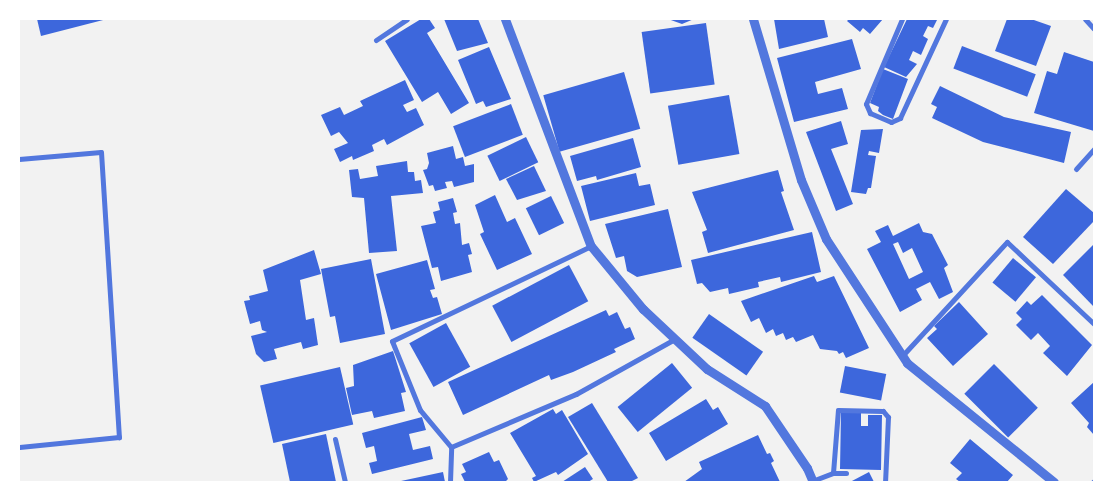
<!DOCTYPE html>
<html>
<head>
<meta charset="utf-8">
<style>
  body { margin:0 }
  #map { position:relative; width:1113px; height:501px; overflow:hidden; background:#f2f2f2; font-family:"Fira Sans Condensed",sans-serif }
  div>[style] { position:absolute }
  .building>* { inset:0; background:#3d67dc; transform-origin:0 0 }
  .minor>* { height:5px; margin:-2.5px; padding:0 2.5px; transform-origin:2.5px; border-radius:2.5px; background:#5277de }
  .tertiary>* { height:9px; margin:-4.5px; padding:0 4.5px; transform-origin:4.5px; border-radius:4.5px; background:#5277de }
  span { translate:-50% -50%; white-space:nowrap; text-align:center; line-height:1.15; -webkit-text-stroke:5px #fff; paint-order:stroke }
  .frame { position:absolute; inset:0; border:20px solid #fff; pointer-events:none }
</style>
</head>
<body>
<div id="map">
  <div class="building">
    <i style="clip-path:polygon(37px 19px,107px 19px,41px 36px)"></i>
    <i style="clip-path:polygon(421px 19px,429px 19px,435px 28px,427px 33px,469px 103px,451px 114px,438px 92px,422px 102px,385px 41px)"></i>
    <i style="clip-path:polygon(444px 19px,478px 19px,488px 43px,457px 51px)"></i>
    <i style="clip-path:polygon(668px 19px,694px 19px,682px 24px)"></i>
    <i style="clip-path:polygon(774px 19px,824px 19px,828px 37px,779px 49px)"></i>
    <i style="clip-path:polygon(849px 19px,883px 19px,870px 34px,863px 28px,860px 32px,847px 21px)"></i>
    <i style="clip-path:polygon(907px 19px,937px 20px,933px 28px,928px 26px,923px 36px,928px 39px,921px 55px,913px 51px,909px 60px,917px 64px,906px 77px,884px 67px)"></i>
    <i style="clip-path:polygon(1007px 19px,1031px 19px,1051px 26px,1036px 66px,995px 51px)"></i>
    <i style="left:706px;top:23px;width:62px;height:65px;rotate:82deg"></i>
    <i style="clip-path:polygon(852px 39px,861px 69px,815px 82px,818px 94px,842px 88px,848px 109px,794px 122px,777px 58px)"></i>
    <i style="left:962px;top:46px;width:79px;height:24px;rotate:21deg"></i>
    <i style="clip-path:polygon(489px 47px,511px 99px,486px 107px,483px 101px,476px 104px,458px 60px)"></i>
    <i style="clip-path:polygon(1064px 52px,1094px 62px,1094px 131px,1034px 113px,1047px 71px,1057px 74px)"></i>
    <i style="clip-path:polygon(883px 69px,908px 79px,893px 119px,883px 115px,878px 111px,879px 107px,870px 103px)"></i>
    <i style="left:624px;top:72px;width:59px;height:84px;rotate:74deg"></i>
    <i style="clip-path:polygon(405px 80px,414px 100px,403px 105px,407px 112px,416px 108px,424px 125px,387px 145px,384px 139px,372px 145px,374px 151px,353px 160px,352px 156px,340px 162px,334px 149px,348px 143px,339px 132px,331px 136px,321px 115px,340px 107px,344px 115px,363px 106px,360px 101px)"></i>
    <i style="clip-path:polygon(940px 86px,1004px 117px,1071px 132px,1064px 163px,983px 142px,932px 118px,937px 107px,931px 104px)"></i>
    <i style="left:729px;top:95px;width:60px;height:62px;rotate:80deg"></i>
    <i style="left:511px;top:104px;width:33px;height:62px;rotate:69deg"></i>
    <i style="clip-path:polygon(841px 121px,848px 144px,831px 149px,853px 204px,836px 211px,806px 132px)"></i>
    <i style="clip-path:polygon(883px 129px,879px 153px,869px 151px,868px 155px,876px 156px,871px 188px,868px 188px,866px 194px,851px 192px,861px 130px)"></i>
    <i style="left:526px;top:137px;width:28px;height:43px;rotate:64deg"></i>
    <i style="clip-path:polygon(633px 138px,641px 167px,597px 180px,596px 176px,577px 181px,570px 156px)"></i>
    <i style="clip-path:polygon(453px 146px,456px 159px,463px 157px,465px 166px,474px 164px,474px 182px,454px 187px,452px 181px,445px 182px,447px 188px,435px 191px,433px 185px,429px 186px,423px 170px,427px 169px,429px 163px,427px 153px)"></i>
    <i style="clip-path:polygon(407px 161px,408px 172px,414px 172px,415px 181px,421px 180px,423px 193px,391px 196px,397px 251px,369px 253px,364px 198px,352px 197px,349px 170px,358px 169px,360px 179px,378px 176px,376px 166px)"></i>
    <i style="clip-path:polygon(534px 166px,546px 191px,517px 200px,506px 179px)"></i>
    <i style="clip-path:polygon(778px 170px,784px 191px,781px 192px,794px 230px,708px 253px,702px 232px,707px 230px,692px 192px)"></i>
    <i style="clip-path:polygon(636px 173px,639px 186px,650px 184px,655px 205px,590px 221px,581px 186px)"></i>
    <i style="clip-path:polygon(1066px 189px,1094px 213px,1094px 221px,1053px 264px,1023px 237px)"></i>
    <i style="clip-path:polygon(495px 195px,507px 222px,515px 218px,532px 254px,497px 270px,480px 234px,484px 232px,475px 205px)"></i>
    <i style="left:551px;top:196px;width:30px;height:28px;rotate:64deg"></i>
    <i style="clip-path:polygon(453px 198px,457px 212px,453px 213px,455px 224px,460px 223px,462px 245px,469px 243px,472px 254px,468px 255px,472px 272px,441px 281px,438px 267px,432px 268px,421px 226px,436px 223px,433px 212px,440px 210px,438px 202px)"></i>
    <i style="clip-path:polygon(668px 209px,682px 267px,637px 277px,627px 271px,624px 256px,616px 258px,605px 224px)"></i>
    <i style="clip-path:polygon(evenodd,919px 223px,923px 232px,932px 234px,948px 265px,944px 268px,953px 292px,939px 299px,930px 282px,916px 289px,922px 300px,900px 312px,867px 249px,881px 242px,875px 231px,888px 225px,893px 236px,919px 223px,898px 242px,903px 253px,912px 248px,923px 272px,909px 279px,893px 244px,898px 242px)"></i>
    <i style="clip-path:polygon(812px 232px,821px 272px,781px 282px,780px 277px,758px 282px,759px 287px,729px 294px,728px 288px,710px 292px,702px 283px,697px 284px,691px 260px)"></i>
    <i style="clip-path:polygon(1094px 244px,1094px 307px,1063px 275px)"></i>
    <i style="clip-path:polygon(314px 250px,321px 274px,300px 280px,306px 320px,314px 318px,318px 345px,303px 349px,301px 342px,274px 349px,277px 359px,264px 362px,256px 354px,251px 336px,267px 332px,262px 330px,260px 321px,250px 324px,244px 301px,250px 300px,249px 296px,268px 291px,263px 270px)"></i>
    <i style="left:1013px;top:258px;width:30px;height:32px;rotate:40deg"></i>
    <i style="clip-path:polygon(371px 259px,385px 334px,340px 343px,335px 316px,330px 317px,321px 269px)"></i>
    <i style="clip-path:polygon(427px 260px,435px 289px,430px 290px,433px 298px,437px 297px,442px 314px,391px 330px,376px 274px)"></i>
    <i style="left:569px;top:265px;width:41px;height:87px;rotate:62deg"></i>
    <i style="clip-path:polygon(814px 276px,817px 282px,834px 276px,869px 348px,846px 358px,843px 352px,839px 354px,837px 351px,820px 349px,813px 335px,796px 342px,793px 337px,786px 340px,783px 333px,776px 336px,773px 329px,766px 333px,759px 318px,751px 322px,741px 301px)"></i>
    <i style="clip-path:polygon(1042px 295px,1092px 345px,1067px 376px,1043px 353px,1050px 346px,1038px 333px,1031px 340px,1016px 325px,1022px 319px,1016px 313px,1027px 301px,1031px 305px)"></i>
    <i style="clip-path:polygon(959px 302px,988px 334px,953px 366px,927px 338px,937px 329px,934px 326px)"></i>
    <i style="clip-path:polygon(606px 310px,609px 316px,617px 312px,625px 329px,630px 327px,635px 339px,614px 349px,616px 352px,573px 372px,551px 380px,549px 375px,463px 415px,448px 382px)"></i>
    <i style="left:709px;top:314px;width:66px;height:29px;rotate:35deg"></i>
    <i style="left:446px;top:323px;width:50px;height:42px;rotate:61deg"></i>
    <i style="clip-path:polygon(393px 351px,406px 392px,401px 393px,405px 411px,374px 418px,372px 411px,352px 415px,346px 388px,354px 386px,353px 365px)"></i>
    <i style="left:672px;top:363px;width:32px;height:70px;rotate:51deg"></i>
    <i style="left:994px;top:364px;width:62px;height:42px;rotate:45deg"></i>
    <i style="left:845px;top:366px;width:42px;height:27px;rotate:11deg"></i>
    <i style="left:340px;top:367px;width:59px;height:82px;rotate:77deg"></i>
    <i style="clip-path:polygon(1094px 382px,1094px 435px,1087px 427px,1089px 423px,1071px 403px)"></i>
    <i style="clip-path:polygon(706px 399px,713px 410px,718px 407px,728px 424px,666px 461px,649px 433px)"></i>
    <i style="clip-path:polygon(592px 403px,638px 478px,630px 482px,608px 482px,568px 417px)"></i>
    <i style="clip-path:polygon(553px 409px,556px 414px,562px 410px,588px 454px,558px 475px,556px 472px,534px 482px,532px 478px,536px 476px,510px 433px)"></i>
    <i style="clip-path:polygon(841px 412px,861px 412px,861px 426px,868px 426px,868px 415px,882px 415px,881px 470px,840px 469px)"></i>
    <i style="clip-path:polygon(422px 417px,426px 430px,409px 434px,413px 450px,430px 446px,433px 459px,372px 474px,369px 463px,377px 461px,374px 446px,366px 448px,362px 433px)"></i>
    <i style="clip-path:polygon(326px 434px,336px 482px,290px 482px,282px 444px)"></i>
    <i style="clip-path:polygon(758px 435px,767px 454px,770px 453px,774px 461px,771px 463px,780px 482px,684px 482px,702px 469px,699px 462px)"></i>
    <i style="clip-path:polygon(970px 439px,1013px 475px,1007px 482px,960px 482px,956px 479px,962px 473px,950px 463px)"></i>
    <i style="clip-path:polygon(489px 452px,494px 462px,499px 460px,508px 479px,505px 482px,465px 482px,461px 474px,466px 472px,462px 464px)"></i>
    <i style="clip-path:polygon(585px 467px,593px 479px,588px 482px,562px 482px)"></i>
    <i style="clip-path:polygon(443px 472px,445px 482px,402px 482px,401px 481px)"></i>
    <i style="clip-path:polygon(869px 472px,874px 482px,850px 482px)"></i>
  </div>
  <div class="minor">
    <i style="left:902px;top:19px;width:92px;rotate:113deg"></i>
    <i style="left:866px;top:104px;width:10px;rotate:66deg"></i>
    <i style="left:870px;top:113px;width:23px;rotate:23deg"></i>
    <i style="left:891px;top:122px;width:10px;rotate:-24deg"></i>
    <i style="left:900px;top:118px;width:109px;rotate:-65.1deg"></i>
    <i style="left:1085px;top:19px;width:13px;rotate:48deg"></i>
    <i style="left:376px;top:40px;width:37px;rotate:-34deg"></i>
    <i style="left:19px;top:159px;width:82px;rotate:-4.9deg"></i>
    <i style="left:101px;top:152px;width:286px;rotate:86.4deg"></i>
    <i style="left:119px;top:437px;width:100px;rotate:174.3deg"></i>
    <i style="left:1076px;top:169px;width:27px;rotate:-48deg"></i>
    <i style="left:902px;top:356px;width:155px;rotate:-47.4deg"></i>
    <i style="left:1007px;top:242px;width:120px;rotate:43.3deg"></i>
    <i style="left:335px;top:439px;width:44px;rotate:76.9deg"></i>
    <i style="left:451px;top:447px;width:48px;rotate:-130deg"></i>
    <i style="left:420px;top:410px;width:74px;rotate:-112.1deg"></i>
    <i style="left:392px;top:341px;width:221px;rotate:-25.5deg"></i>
    <i style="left:833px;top:473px;width:63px;rotate:-85.5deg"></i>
    <i style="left:838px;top:410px;width:45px;rotate:1.3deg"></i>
    <i style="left:883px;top:411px;width:8px;rotate:50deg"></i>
    <i style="left:888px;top:417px;width:65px;rotate:92.6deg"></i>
    <i style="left:812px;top:481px;width:22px;rotate:-21deg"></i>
    <i style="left:833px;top:473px;width:13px"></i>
    <i style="left:450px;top:482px;width:35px;rotate:-88deg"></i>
    <i style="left:451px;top:447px;width:136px;rotate:-23deg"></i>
    <i style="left:576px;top:394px;width:113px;rotate:-29.1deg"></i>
    <i style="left:1093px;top:482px;width:1px;rotate:-45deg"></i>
  </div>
  <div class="tertiary">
    <i style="left:505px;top:19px;width:243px;rotate:69.3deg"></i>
    <i style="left:591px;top:246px;width:82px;rotate:50.5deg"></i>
    <i style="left:643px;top:309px;width:88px;rotate:43.2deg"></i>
    <i style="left:707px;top:369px;width:69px;rotate:32.5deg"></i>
    <i style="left:765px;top:406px;width:75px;rotate:55.9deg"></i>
    <i style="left:807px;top:468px;width:15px;rotate:67deg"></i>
    <i style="left:753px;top:19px;width:168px;rotate:73.4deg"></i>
    <i style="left:801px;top:180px;width:64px;rotate:67deg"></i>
    <i style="left:826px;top:239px;width:148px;rotate:56.8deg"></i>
    <i style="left:907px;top:363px;width:189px;rotate:39deg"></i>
  </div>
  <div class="frame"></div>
</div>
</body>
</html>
